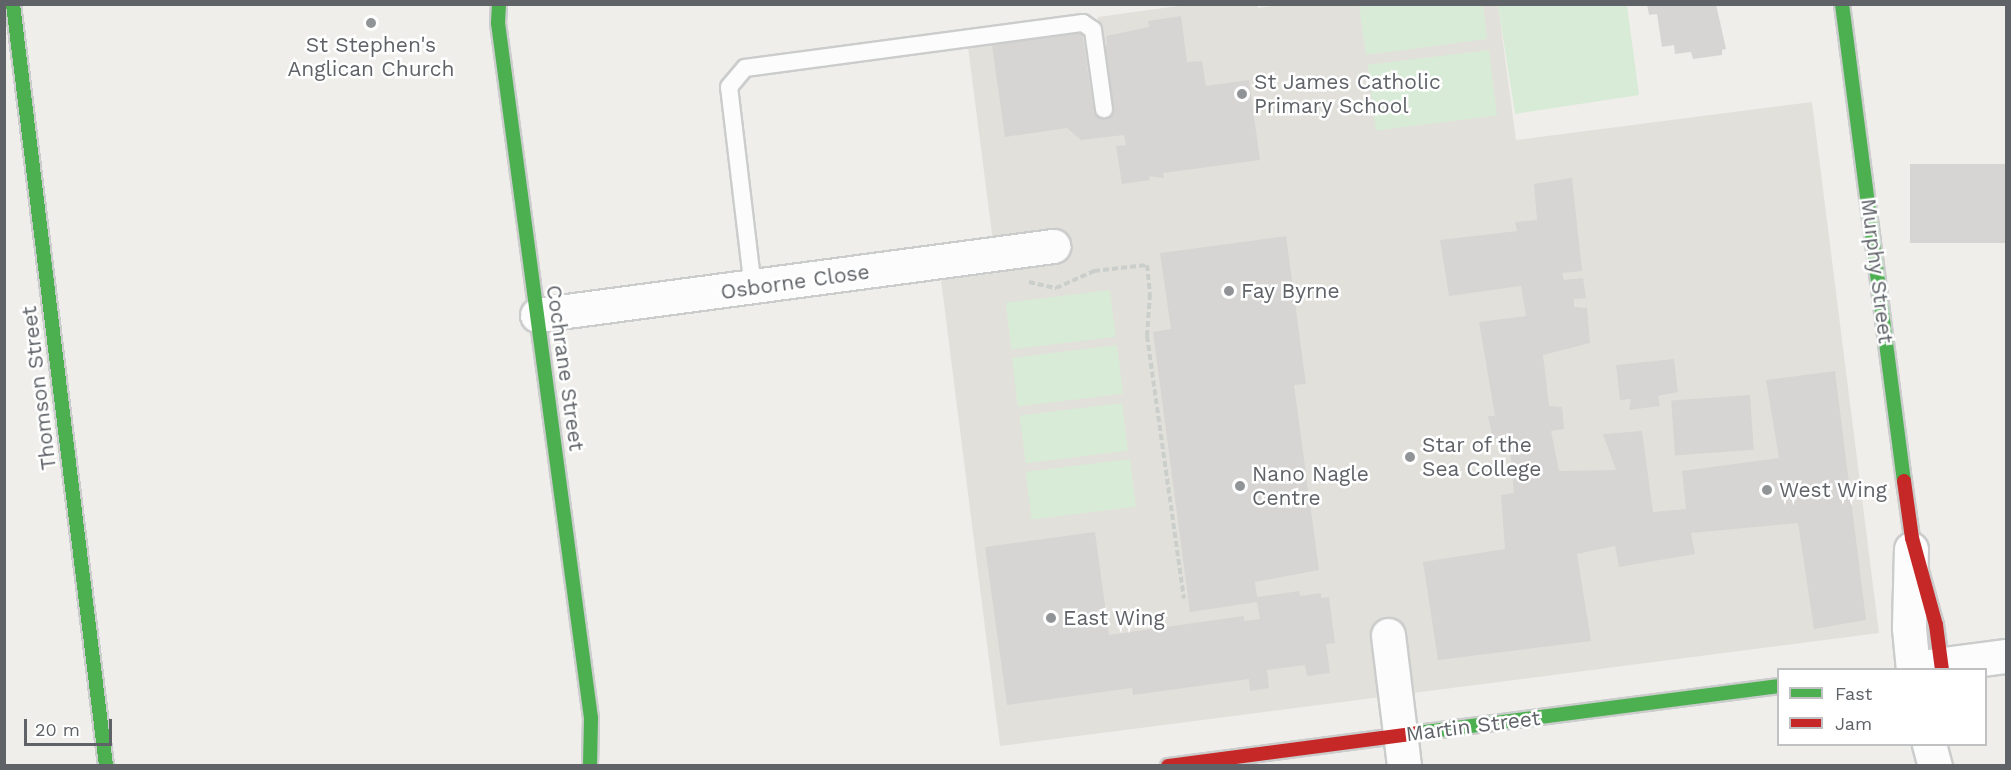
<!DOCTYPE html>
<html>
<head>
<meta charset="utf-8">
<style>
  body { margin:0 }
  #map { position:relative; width:2011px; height:770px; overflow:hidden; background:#efeeea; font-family:"Work Sans",sans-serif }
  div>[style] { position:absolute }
  .education>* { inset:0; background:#e2e0da }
  .green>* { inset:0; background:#d8ebd6; transform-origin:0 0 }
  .building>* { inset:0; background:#d6d5d3; transform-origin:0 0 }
  .path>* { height:4px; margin-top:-2px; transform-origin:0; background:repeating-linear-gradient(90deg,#cacfcc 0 6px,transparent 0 9px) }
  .roads { filter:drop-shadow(2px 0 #cbcccc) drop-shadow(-2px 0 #cbcccc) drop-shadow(0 2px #cbcccc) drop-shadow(0 -2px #cbcccc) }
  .lane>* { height:16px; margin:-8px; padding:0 8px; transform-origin:8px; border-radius:8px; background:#fdfcfc }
  .street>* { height:33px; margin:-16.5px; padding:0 16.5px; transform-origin:16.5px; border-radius:16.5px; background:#fdfcfc }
  .fast>* { height:14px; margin:-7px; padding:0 7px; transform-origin:7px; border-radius:7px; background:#4caf50 }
  .jam>* { height:14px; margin:-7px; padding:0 7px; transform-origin:7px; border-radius:7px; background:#c62828 }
  .dots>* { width:16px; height:16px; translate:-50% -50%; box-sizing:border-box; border:3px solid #fff; border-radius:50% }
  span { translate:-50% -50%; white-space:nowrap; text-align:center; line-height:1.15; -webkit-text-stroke:5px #fff; paint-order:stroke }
  .poi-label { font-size:21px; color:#5f6368 }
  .left { translate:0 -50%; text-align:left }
  .street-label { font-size:21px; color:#5f6368 }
  .frame { position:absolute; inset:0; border:6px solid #5f6368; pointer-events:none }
  .legend { position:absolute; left:1777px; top:668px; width:210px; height:78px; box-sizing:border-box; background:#fff; border:2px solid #bfc1c3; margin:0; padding:8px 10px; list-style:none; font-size:18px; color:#5f6368 }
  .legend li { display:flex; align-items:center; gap:12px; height:30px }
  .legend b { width:30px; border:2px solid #bfc1c3 }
  .scale { position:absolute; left:24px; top:719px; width:88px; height:27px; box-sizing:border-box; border:3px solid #5f6368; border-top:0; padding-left:8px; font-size:18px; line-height:21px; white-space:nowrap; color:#5f6368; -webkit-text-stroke:4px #fff; paint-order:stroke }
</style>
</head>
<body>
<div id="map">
  <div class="education">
    <i style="clip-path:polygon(1193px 4px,1257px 5px,1258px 8px,1286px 4px,1498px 5px,1516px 140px,1812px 102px,1879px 633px,1000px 746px,941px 280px,997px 273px,968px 47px,1099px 30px,1098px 17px)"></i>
  </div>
  <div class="green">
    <i style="clip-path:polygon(1359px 5px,1483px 5px,1487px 39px,1366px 55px)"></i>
    <i style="clip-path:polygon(1498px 5px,1627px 5px,1639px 95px,1515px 114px)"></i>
    <i style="left:1489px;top:50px;width:66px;height:122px;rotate:83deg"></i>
    <i style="left:1110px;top:290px;width:47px;height:105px;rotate:83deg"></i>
    <i style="left:1117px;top:345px;width:49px;height:106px;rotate:83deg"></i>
    <i style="left:1122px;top:403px;width:48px;height:103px;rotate:83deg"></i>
    <i style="left:1130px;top:459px;width:48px;height:105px;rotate:83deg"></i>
  </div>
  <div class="building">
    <i style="clip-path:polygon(1647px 4px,1716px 4px,1726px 49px,1722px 50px,1722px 55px,1693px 59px,1691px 52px,1675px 54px,1674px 45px,1662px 47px,1657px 14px,1649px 15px)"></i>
    <i style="clip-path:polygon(1181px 16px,1187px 62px,1202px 61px,1206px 86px,1249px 80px,1260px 160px,1163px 173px,1164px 178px,1149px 176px,1150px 180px,1122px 184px,1116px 146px,1126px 145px,1124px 135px,1081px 140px,1067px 128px,1005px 137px,992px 45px,1082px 32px,1094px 113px,1111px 111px,1101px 46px,1107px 46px,1106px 36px,1149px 27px,1148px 21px)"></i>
    <i style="left:2006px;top:164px;width:79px;height:96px;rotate:90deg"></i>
    <i style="clip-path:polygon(1572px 178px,1582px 271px,1562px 273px,1564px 280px,1583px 278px,1586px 298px,1574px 299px,1574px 307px,1587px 308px,1590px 343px,1543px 355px,1549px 406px,1562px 407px,1564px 429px,1551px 431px,1559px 471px,1616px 470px,1603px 434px,1642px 431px,1653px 512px,1686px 509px,1682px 471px,1779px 458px,1766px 380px,1835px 371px,1866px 620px,1814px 629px,1798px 523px,1691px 533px,1695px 554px,1619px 567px,1615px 546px,1577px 554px,1591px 641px,1438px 660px,1423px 562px,1505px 549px,1501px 495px,1514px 493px,1509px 437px,1493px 440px,1488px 416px,1495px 416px,1479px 322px,1526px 316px,1521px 286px,1449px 296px,1440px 240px,1517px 231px,1515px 222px,1537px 220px,1534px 184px)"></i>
    <i style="clip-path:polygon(1286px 236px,1306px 384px,1294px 385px,1319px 570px,1255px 582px,1257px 597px,1299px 591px,1300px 596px,1321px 593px,1321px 598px,1329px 597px,1335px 643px,1326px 644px,1330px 673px,1307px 676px,1305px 665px,1267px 670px,1269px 688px,1250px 691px,1249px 679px,1133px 695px,1132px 688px,1007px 705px,985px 547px,1095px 532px,1109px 635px,1244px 616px,1244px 621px,1260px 619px,1257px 602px,1190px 612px,1153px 332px,1171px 329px,1160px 253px)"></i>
    <i style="clip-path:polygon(1674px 359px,1678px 392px,1658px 396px,1660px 406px,1629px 410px,1631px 399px,1620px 400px,1616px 365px)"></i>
    <i style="left:1750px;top:395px;width:55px;height:79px;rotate:86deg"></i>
  </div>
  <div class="path">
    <i style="left:1029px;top:282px;width:28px;rotate:13deg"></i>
    <i style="left:1056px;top:288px;width:42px;rotate:-24.1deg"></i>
    <i style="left:1094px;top:271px;width:53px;rotate:-6.5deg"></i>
    <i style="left:1147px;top:265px;width:29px;rotate:84deg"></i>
    <i style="left:1150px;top:294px;width:42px;rotate:94.1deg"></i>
    <i style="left:1147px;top:336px;width:265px;rotate:82deg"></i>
  </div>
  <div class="roads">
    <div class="lane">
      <i style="left:753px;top:288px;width:202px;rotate:-96.8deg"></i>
      <i style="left:729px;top:87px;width:25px;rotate:-50deg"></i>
      <i style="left:745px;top:68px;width:341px;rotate:-7.6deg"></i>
      <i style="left:1083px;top:23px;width:12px;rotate:35deg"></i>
      <i style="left:1093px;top:30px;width:80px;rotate:82.1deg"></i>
    </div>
    <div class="street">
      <i style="left:537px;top:315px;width:521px;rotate:-7.62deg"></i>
      <i style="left:1911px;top:549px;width:79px;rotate:91.5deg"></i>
      <i style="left:1909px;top:628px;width:42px;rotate:84.6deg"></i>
      <i style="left:1388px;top:635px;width:132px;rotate:83deg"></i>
      <i style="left:1913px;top:668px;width:94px;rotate:-7.4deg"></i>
      <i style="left:1929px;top:744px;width:23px;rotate:75deg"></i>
    </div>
    <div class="fast">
      <i style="left:13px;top:4px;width:768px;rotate:83.04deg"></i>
      <i style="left:499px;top:4px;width:19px;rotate:93deg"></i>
      <i style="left:498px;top:23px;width:701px;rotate:82.38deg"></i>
      <i style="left:591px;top:718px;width:48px;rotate:91.2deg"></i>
      <i style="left:1842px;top:4px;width:481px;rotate:82.6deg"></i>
      <i style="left:1417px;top:733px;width:364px;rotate:-7.4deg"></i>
    </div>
    <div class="jam">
      <i style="left:1904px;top:481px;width:58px;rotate:82deg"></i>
      <i style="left:1912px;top:538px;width:90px;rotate:74.6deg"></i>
      <i style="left:1936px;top:625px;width:45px;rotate:82.4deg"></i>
      <i style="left:1168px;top:766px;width:251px;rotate:-7.5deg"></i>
    </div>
  </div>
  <div class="dots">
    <i style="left:371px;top:23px;background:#919496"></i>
    <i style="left:1242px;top:94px;background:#919496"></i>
    <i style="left:1229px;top:291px;background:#919496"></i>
    <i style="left:1410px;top:457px;background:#919496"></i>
    <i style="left:1240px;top:486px;background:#919496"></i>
    <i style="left:1767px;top:490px;background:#919496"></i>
    <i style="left:1051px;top:618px;background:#919496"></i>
  </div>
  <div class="poi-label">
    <span style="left:371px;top:57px">St Stephen's<br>Anglican Church</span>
    <span class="left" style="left:1254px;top:94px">St James Catholic<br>Primary School</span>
    <span class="left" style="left:1241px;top:291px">Fay Byrne</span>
    <span class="left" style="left:1422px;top:457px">Star of the<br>Sea College</span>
    <span class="left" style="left:1252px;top:486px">Nano Nagle<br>Centre</span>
    <span class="left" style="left:1779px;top:490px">West Wing</span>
    <span class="left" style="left:1063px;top:618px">East Wing</span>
  </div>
  <div class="street-label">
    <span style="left:1877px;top:271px;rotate:83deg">Murphy Street</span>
    <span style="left:795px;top:282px;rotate:-8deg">Osborne Close</span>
    <span style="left:565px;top:368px;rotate:82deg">Cochrane Street</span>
    <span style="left:39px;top:388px;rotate:-97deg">Thomson Street</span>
    <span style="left:1473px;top:726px;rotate:-7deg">Martin Street</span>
  </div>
  <div class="frame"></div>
  <ul class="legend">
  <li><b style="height:8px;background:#4caf50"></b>Fast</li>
  <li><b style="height:8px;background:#c62828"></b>Jam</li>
  </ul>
  <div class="scale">20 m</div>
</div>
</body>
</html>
